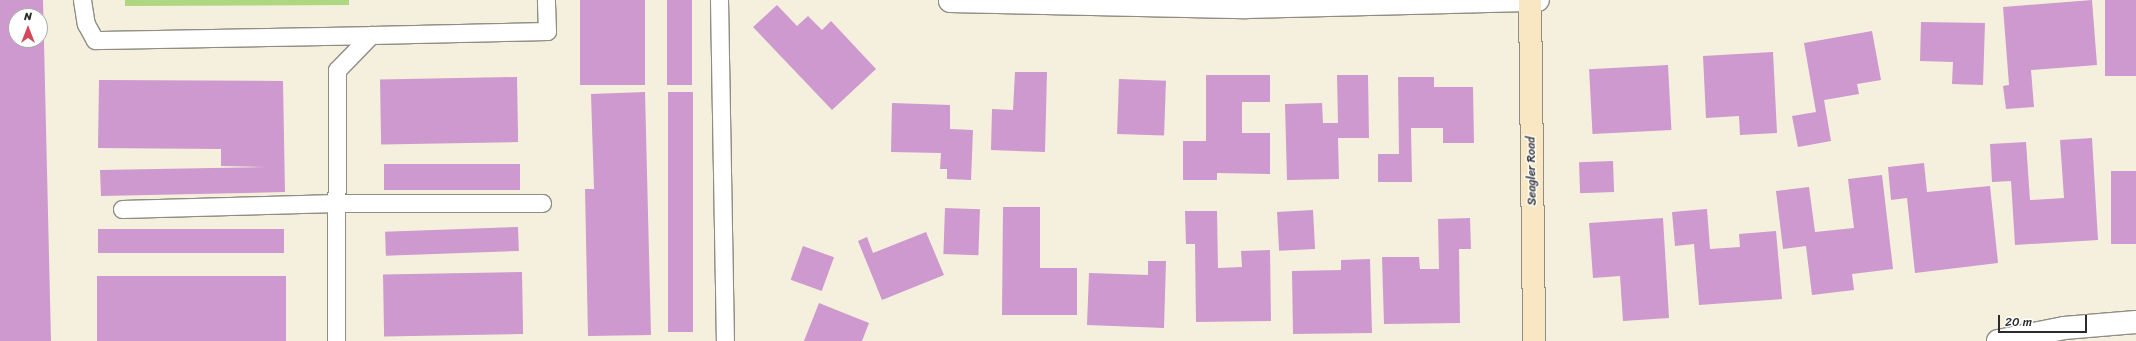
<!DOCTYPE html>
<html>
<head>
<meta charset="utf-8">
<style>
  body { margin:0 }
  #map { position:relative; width:2136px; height:341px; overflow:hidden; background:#f5efde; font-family:Sriracha,sans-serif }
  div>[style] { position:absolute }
  .green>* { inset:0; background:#afd782 }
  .building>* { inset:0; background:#cd99ce; transform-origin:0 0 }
  .roads { filter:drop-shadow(1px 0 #908d84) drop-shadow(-1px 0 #908d84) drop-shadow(0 1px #908d84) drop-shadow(0 -1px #908d84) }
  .lane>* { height:17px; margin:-8.5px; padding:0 8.5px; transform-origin:8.5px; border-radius:8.5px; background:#fff }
  .street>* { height:22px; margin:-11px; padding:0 11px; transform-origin:11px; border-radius:11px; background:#fff }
  .secondary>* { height:22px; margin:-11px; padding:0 11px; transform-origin:11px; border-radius:11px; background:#f9e7c3 }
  span { translate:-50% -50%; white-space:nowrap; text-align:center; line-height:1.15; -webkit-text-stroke:3px #fff; paint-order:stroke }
  .street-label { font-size:12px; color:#2b2b2b }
  .north { position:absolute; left:8px; top:8px; width:40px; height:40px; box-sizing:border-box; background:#fff; border:1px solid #aaa; border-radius:50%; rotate:0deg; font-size:11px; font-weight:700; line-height:16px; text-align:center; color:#2b2b2b }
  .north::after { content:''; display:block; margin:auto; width:14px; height:18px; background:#d1495b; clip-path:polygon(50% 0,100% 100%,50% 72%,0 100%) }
  .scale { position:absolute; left:1998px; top:315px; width:89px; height:18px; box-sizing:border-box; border:2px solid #2b2b2b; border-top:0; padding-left:5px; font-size:12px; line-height:14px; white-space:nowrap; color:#2b2b2b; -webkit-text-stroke:3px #fff; paint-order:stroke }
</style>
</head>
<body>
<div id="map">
  <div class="green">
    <i style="clip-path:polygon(125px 0,349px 0,349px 5px,125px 6px)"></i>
  </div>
  <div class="building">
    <i style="clip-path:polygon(evenodd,0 0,43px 0,51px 341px,0 341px,0 0,16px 16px,40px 16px,40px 40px,16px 40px,16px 16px)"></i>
    <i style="left:580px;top:0;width:65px;height:85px"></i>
    <i style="left:667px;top:0;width:25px;height:85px"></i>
    <i style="clip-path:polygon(2092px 0,2097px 65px,2031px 70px,2034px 107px,2006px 109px,2003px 86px,2009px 85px,2003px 7px)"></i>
    <i style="left:2105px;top:0;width:31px;height:76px"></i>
    <i style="clip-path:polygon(777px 5px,797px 26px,808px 16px,822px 30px,831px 21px,876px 69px,832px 110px,753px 27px)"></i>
    <i style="clip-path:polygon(1921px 22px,1985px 23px,1983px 85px,1952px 84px,1953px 62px,1920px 61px)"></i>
    <i style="clip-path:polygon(1872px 31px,1881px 80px,1857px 84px,1859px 94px,1824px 100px,1831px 141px,1798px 147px,1792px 116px,1816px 112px,1804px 43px)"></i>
    <i style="clip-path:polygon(1773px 52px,1777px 133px,1740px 135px,1739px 116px,1706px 118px,1703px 56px)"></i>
    <i style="left:1668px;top:65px;width:65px;height:79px;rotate:87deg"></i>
    <i style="clip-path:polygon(1015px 72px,1047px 72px,1045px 152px,991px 150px,992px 109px,1013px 110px)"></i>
    <i style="clip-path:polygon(1206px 75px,1270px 75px,1270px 102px,1242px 102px,1242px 133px,1270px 133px,1270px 174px,1217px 173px,1217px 180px,1183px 180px,1183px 141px,1206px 141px)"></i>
    <i style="clip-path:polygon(1337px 75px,1368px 75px,1369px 138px,1338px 138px,1339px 179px,1287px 180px,1285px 104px,1322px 103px,1323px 123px,1338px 123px)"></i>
    <i style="left:517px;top:77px;width:65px;height:137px;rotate:89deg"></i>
    <i style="clip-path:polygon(1398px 77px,1434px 77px,1434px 87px,1473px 87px,1474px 143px,1443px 143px,1443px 128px,1411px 128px,1412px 182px,1378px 182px,1378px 154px,1399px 154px)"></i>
    <i style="left:1119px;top:79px;width:47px;height:55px;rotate:2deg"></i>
    <i style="clip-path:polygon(99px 80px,283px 81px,285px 192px,101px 196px,100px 170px,266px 167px,221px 166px,221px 149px,98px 148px)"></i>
    <i style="clip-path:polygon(645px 92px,651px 335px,588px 336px,585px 189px,594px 189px,591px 94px)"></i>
    <i style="left:668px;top:92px;width:25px;height:240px"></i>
    <i style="clip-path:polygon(892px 103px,950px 105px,950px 129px,973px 130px,971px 180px,947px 179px,947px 169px,940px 169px,941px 153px,891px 152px)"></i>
    <i style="clip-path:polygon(2092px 138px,2098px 240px,2015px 245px,2011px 181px,1992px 182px,1990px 144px,2026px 142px,2030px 200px,2064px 198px,2060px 140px)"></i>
    <i style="left:1613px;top:161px;width:31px;height:34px;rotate:88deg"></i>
    <i style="clip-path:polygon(1924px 163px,1927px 192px,1990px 186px,1998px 263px,1915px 273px,1907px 198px,1891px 200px,1888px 167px)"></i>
    <i style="left:520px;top:164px;width:26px;height:136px;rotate:90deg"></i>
    <i style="left:2136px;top:171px;width:73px;height:25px;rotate:90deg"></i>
    <i style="clip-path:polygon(1882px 175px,1893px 269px,1852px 274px,1854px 290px,1812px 295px,1806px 246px,1783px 249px,1776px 191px,1809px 187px,1815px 232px,1854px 228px,1848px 179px)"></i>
    <i style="clip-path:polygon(1003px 207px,1040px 207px,1040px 268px,1077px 268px,1077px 315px,1002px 315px)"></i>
    <i style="left:945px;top:208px;width:35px;height:46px;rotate:2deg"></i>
    <i style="clip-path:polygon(1707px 209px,1710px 249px,1740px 247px,1739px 234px,1776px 231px,1782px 299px,1699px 305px,1694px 244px,1675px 246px,1672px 212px)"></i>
    <i style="left:1313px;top:210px;width:39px;height:36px;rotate:87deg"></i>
    <i style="clip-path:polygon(1185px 211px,1217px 211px,1218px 268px,1242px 267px,1241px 251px,1270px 250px,1271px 321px,1196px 322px,1195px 244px,1186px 244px)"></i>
    <i style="clip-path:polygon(1470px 218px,1471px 249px,1459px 249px,1460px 323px,1384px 324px,1382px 257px,1419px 257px,1420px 269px,1439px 269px,1438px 219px)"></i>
    <i style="clip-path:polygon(1663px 218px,1669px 318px,1623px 321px,1620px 276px,1593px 278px,1589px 223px)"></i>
    <i style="left:518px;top:227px;width:24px;height:133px;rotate:88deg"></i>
    <i style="left:284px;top:229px;width:24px;height:186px;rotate:90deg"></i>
    <i style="clip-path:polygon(926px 232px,944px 275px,882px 300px,858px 241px,867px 237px,873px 253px)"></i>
    <i style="left:803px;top:246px;width:33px;height:36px;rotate:20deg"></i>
    <i style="clip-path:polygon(1370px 259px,1372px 333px,1293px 334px,1292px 271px,1341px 270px,1341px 260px)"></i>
    <i style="clip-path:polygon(1148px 261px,1166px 261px,1164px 328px,1087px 325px,1089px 273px,1148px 275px)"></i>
    <i style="left:522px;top:272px;width:62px;height:139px;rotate:89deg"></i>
    <i style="left:286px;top:276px;width:65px;height:189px;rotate:90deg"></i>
    <i style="clip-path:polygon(819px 303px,869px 323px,862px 341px,804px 341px)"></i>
  </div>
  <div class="roads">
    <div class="lane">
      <i style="left:82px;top:0;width:24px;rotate:81deg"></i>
      <i style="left:86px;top:24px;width:18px;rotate:61deg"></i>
      <i style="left:95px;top:40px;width:276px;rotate:-1deg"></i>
      <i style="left:719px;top:0;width:341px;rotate:89deg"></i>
      <i style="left:122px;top:209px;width:215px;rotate:-1.6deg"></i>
      <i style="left:337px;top:203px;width:205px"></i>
      <i style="left:336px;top:341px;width:271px;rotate:-89.8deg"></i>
      <i style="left:337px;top:70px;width:49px;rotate:-45.8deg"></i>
      <i style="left:371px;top:35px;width:176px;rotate:-1.3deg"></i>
      <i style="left:547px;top:31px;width:31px;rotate:-92deg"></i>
    </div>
    <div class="street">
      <i style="left:950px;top:1px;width:296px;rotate:1.2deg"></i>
      <i style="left:1246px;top:7px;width:292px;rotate:-1.4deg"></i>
      <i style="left:1998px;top:341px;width:67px;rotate:-11.1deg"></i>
      <i style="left:2064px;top:328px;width:72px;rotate:-4.8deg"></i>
    </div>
    <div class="secondary">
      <i style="left:1530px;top:0;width:341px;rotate:89.3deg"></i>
    </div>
  </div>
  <div class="street-label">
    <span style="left:1532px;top:171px;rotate:-91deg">Seagler Road</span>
  </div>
  <div class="north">N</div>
  <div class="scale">20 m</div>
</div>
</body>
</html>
